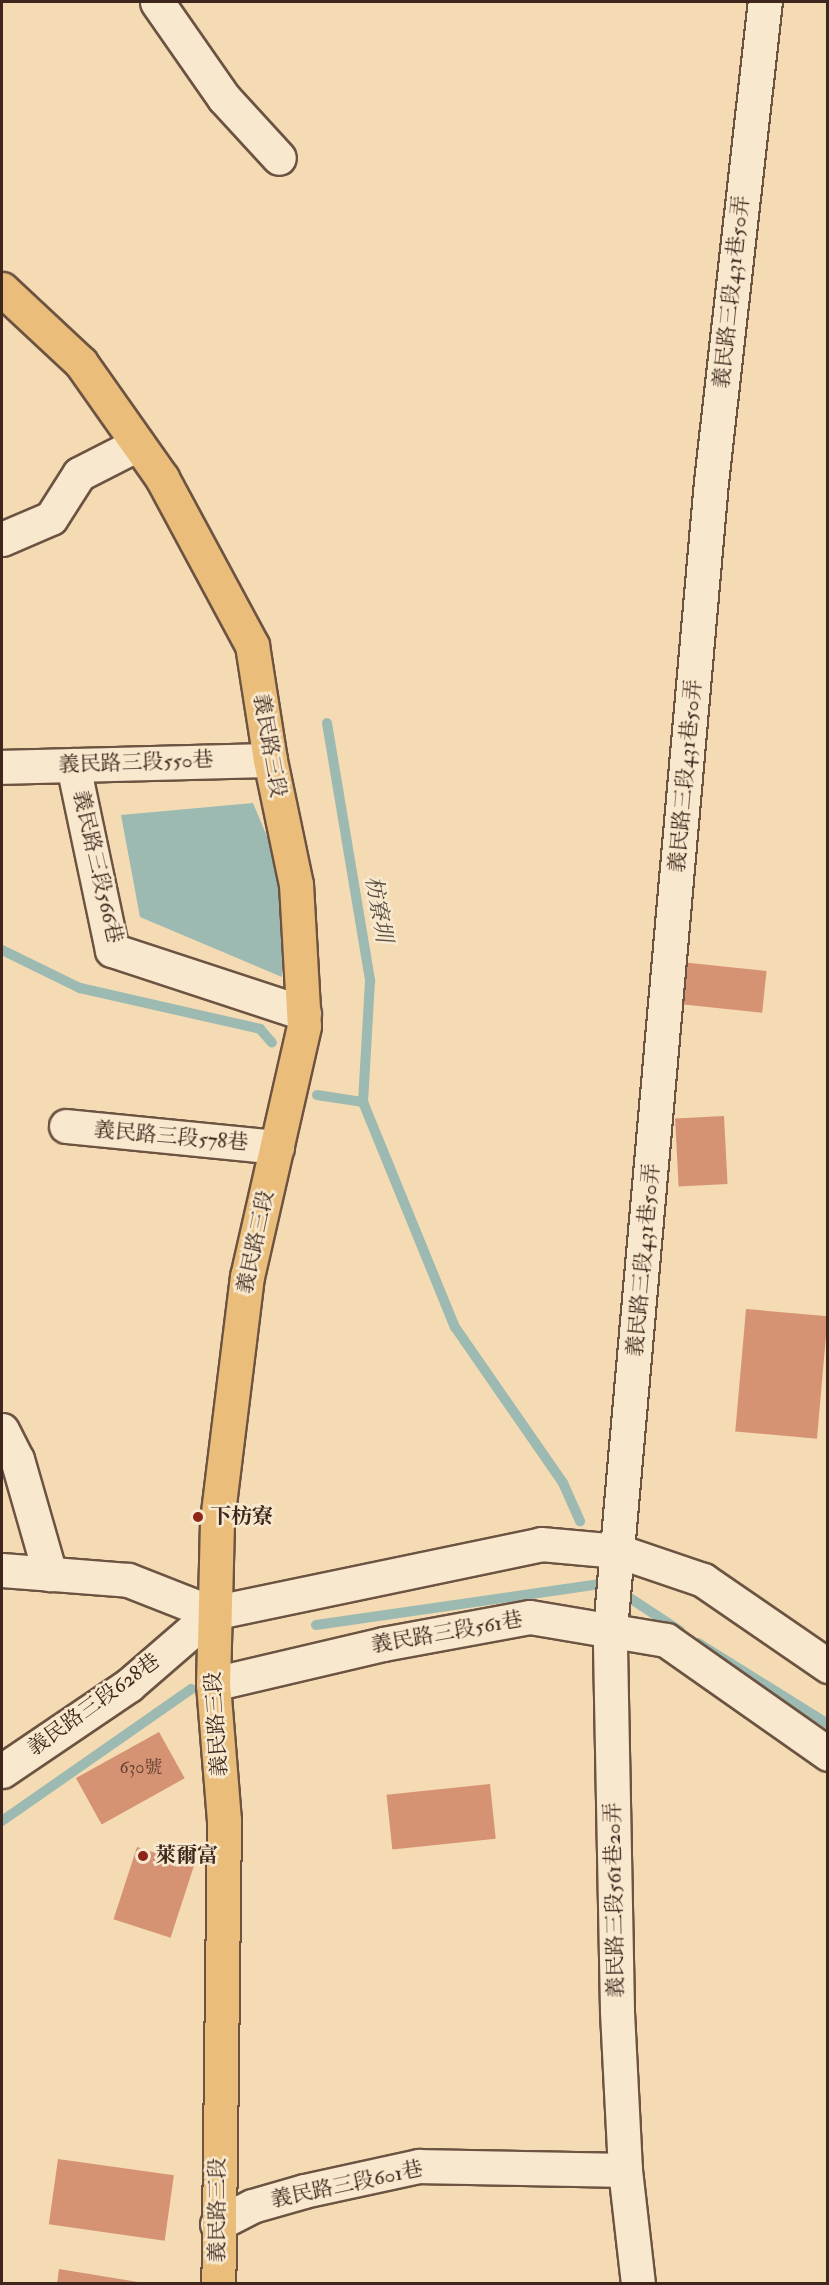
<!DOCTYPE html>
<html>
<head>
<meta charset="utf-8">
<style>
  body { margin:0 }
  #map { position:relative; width:829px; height:2285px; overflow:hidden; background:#f4dbb3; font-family:"IM FELL Double Pica","Noto Serif TC",serif }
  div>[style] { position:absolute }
  .water>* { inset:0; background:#9cbab1 }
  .stream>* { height:10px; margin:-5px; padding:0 5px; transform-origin:5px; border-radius:5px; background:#9cbab1 }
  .building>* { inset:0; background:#d69373; transform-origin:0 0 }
  .roads { filter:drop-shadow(2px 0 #6c5342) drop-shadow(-2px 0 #6c5342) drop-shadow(0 2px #6c5342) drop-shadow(0 -2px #6c5342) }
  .minor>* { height:33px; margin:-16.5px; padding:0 16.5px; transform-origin:16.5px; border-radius:16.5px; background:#f8e8ce }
  .major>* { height:33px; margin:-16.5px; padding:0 16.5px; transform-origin:16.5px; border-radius:16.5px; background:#eabe7a }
  .dots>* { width:16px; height:16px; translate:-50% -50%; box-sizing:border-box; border:3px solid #f8e8ce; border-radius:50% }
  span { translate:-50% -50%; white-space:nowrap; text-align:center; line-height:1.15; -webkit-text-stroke:5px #f8e8ce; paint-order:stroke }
  .number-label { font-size:18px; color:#644132 }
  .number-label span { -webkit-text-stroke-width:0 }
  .street-label { font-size:21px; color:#3e261c }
  .poi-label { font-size:21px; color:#3e261c; font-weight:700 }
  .left { translate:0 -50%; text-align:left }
  .water-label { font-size:22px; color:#564b41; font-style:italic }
  .frame { position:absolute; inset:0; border:3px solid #3e261c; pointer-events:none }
</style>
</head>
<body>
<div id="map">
  <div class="water">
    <i style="clip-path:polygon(253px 803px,282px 872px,282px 977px,140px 917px,121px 815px)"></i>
  </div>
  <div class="stream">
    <i style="left:327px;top:723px;width:262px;rotate:80.5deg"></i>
    <i style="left:370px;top:981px;width:121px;rotate:93.3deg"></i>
    <i style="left:2px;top:950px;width:87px;rotate:26deg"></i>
    <i style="left:80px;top:988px;width:185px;rotate:12.8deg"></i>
    <i style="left:260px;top:1029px;width:18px;rotate:49deg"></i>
    <i style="left:317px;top:1095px;width:47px;rotate:8.7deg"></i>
    <i style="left:363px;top:1102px;width:243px;rotate:67.8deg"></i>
    <i style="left:455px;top:1327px;width:190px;rotate:55.3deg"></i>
    <i style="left:563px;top:1483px;width:42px;rotate:65.9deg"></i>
    <i style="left:316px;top:1625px;width:294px;rotate:-8.2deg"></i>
    <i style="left:607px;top:1583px;width:87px;rotate:33.3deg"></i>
    <i style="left:698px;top:1643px;width:153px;rotate:31.9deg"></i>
    <i style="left:2px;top:1821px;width:231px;rotate:-34.9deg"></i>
  </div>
  <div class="building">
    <i style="left:681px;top:962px;width:86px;height:42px;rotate:6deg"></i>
    <i style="left:724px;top:1116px;width:68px;height:49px;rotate:87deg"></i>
    <i style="left:746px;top:1309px;width:82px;height:123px;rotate:5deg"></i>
    <i style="left:159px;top:1732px;width:53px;height:95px;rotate:61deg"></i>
    <i style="left:490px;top:1784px;width:55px;height:104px;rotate:84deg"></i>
    <i style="left:137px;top:1847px;width:60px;height:76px;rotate:18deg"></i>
    <i style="left:58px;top:2159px;width:117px;height:66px;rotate:8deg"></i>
    <i style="clip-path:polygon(59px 2269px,138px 2282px,138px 2284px,57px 2284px)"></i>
  </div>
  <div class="roads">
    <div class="minor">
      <i style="left:157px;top:2px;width:117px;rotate:55.1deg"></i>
      <i style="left:224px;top:98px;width:81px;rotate:47.5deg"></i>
      <i style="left:2px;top:539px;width:53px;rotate:-23.2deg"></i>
      <i style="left:51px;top:518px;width:52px;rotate:-57.5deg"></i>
      <i style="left:79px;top:474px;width:66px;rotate:-27deg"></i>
      <i style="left:73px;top:765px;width:189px;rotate:78.1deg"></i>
      <i style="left:112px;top:950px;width:202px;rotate:18.2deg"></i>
      <i style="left:2px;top:767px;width:268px;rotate:-1.5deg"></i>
      <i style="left:66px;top:1126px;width:212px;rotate:5.7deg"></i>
      <i style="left:2px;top:1430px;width:33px;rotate:63deg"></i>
      <i style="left:17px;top:1459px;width:120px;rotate:74deg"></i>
      <i style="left:2px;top:1570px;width:126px;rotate:4.5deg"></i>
      <i style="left:128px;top:1580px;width:90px;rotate:21.4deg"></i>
      <i style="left:213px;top:1684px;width:175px;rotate:-13.2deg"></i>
      <i style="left:383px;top:1644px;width:149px;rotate:-10.4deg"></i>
      <i style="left:530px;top:1617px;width:138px;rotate:9.6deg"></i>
      <i style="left:666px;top:1640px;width:198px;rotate:35.1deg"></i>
      <i style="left:2px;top:1771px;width:153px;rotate:-34.1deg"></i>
      <i style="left:129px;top:1685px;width:110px;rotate:-40.9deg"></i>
      <i style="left:212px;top:1613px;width:336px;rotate:-11.8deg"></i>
      <i style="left:541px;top:1544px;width:77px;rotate:5.2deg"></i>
      <i style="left:618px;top:1551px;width:90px;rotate:18.8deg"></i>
      <i style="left:703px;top:1580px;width:152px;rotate:34.5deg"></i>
      <i style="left:217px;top:2224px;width:39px;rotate:-27deg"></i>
      <i style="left:252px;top:2206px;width:54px;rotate:-16.1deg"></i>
      <i style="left:304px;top:2191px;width:118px;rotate:-12.3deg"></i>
      <i style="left:419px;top:2166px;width:206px;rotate:1.1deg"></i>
      <i style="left:638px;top:2284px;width:115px;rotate:-96.5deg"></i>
      <i style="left:625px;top:2170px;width:160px;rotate:-92.9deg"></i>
      <i style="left:617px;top:2010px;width:381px;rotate:-91.1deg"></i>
      <i style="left:610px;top:1629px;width:1151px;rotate:-84.97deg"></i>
      <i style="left:711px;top:482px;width:483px;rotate:-83.6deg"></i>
    </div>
    <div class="major">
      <i style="left:2px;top:289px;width:108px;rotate:43.1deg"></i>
      <i style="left:81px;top:363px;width:141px;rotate:54.8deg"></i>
      <i style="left:162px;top:478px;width:190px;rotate:61.7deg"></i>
      <i style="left:252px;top:645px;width:116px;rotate:81.1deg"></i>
      <i style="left:270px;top:760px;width:127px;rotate:78.2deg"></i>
      <i style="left:296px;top:884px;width:142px;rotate:86.8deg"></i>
      <i style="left:304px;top:1026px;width:256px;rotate:102.8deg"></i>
      <i style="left:247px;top:1276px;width:248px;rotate:97deg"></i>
      <i style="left:217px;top:1522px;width:162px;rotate:91.4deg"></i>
      <i style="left:213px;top:1684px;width:136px;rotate:85.4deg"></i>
      <i style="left:224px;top:1820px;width:464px;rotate:90.7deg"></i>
    </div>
  </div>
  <div class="dots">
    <i style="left:198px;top:1517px;background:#8f2418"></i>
    <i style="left:143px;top:1856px;background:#8f2418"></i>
  </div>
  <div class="number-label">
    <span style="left:141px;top:1768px">630號</span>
  </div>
  <div class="street-label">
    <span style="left:732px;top:292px;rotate:-84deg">義民路三段431巷50弄</span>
    <span style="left:269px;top:746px;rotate:80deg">義民路三段</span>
    <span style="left:136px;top:763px;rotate:-2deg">義民路三段550巷</span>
    <span style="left:686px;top:776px;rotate:-85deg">義民路三段431巷50弄</span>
    <span style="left:97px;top:867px;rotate:77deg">義民路三段566巷</span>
    <span style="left:171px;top:1137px;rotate:5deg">義民路三段578巷</span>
    <span style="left:256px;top:1242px;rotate:-78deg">義民路三段</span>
    <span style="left:644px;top:1260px;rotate:-85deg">義民路三段431巷50弄</span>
    <span style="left:447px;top:1633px;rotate:-10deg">義民路三段561巷</span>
    <span style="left:94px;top:1705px;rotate:-36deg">義民路三段628巷</span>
    <span style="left:217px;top:1724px;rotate:-94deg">義民路三段</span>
    <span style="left:615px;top:1900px;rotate:-91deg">義民路三段561巷20弄</span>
    <span style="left:347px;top:2185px;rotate:-12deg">義民路三段601巷</span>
    <span style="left:218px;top:2210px;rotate:-90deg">義民路三段</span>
  </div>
  <div class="poi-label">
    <span class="left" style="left:210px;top:1517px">下枋寮</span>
    <span class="left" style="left:155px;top:1856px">萊爾富</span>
  </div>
  <div class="water-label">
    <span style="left:378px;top:909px;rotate:80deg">枋寮圳</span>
  </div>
  <div class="frame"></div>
</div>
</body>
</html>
